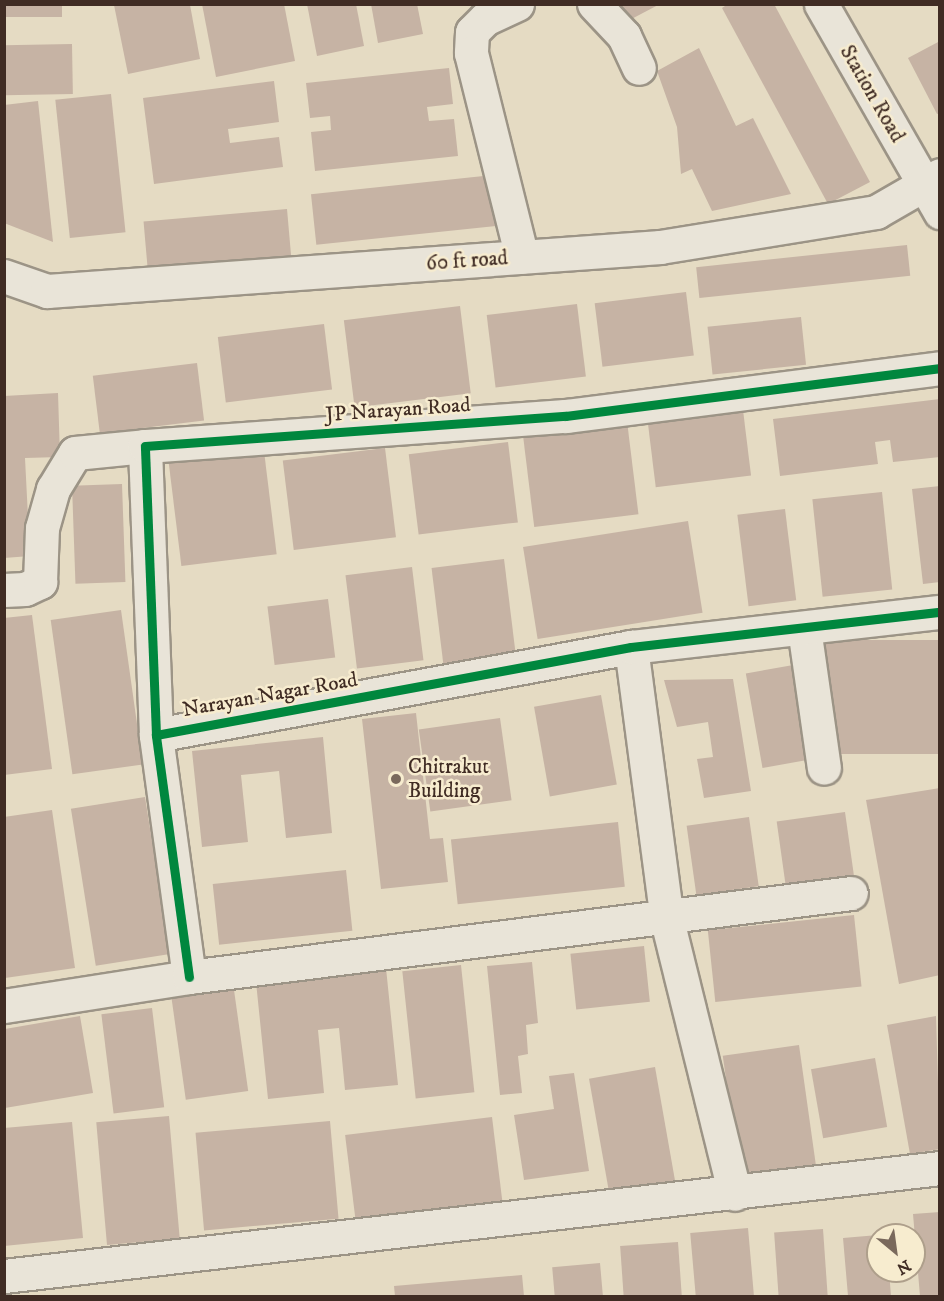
<!DOCTYPE html>
<html>
<head>
<meta charset="utf-8">
<style>
  body { margin:0 }
  #map { position:relative; width:944px; height:1301px; overflow:hidden; background:#e5dbc3; font-family:"IM FELL DW Pica",serif }
  div>[style] { position:absolute }
  .building>* { inset:0; background:#c6b3a4; transform-origin:0 0 }
  .roads { filter:drop-shadow(2px 0 #9c9486) drop-shadow(-2px 0 #9c9486) drop-shadow(0 2px #9c9486) drop-shadow(0 -2px #9c9486) }
  .minor>* { height:33px; margin:-16.5px; padding:0 16.5px; transform-origin:16.5px; border-radius:16.5px; background:#e9e4d8 }
  .cycleway>* { height:9px; margin:-4.5px; padding:0 4.5px; transform-origin:4.5px; border-radius:4.5px; background:#00873e }
  .dots>* { width:16px; height:16px; translate:-50% -50%; box-sizing:border-box; border:3px solid #f7eccf; border-radius:50% }
  span { translate:-50% -50%; white-space:nowrap; text-align:center; line-height:1.15; -webkit-text-stroke:5px #f7eccf; paint-order:stroke }
  .street-label { font-size:21px; color:#402c24 }
  .poi-label { font-size:21px; color:#402c24 }
  .left { translate:0 -50%; text-align:left }
  .frame { position:absolute; inset:0; border:6px solid #402c24; pointer-events:none }
  .north { position:absolute; left:866px; top:1223px; width:60px; height:60px; box-sizing:border-box; background:#f7eccf; border:2px solid #ae9f8b; border-radius:50%; rotate:151deg; font-size:16px; font-weight:700; line-height:24px; text-align:center; color:#402c24 }
  .north::after { content:''; display:block; margin:auto; width:21px; height:27px; background:#7a695c; clip-path:polygon(50% 0,100% 100%,50% 72%,0 100%) }
</style>
</head>
<body>
<div id="map">
  <div class="building">
    <i style="left:4px;top:4px;width:58px;height:13px"></i>
    <i style="clip-path:polygon(202px 4px,284px 4px,295px 61px,216px 77px)"></i>
    <i style="clip-path:polygon(307px 4px,356px 4px,364px 46px,317px 56px)"></i>
    <i style="clip-path:polygon(371px 4px,417px 4px,423px 34px,378px 43px)"></i>
    <i style="clip-path:polygon(612px 4px,660px 4px,622px 24px)"></i>
    <i style="clip-path:polygon(728px 4px,774px 4px,870px 182px,828px 204px,722px 8px)"></i>
    <i style="clip-path:polygon(114px 5px,190px 5px,200px 59px,128px 74px)"></i>
    <i style="clip-path:polygon(940px 41px,940px 113px,937px 114px,908px 58px)"></i>
    <i style="left:72px;top:44px;width:50px;height:68px;rotate:89deg"></i>
    <i style="clip-path:polygon(699px 48px,736px 126px,753px 118px,791px 194px,712px 211px,692px 169px,681px 174px,677px 127px,657px 71px)"></i>
    <i style="clip-path:polygon(449px 68px,453px 104px,427px 107px,429px 121px,454px 119px,458px 156px,315px 171px,311px 132px,331px 130px,330px 116px,310px 118px,306px 83px)"></i>
    <i style="clip-path:polygon(274px 81px,279px 122px,228px 129px,230px 143px,279px 137px,283px 167px,154px 184px,143px 98px)"></i>
    <i style="left:111px;top:94px;width:139px;height:56px;rotate:84deg"></i>
    <i style="clip-path:polygon(38px 101px,53px 242px,4px 223px,4px 105px)"></i>
    <i style="left:493px;top:175px;width:51px;height:183px;rotate:84deg"></i>
    <i style="left:287px;top:209px;width:53px;height:144px;rotate:85deg"></i>
    <i style="left:907px;top:245px;width:31px;height:212px;rotate:84deg"></i>
    <i style="left:686px;top:292px;width:64px;height:92px;rotate:83deg"></i>
    <i style="left:577px;top:304px;width:73px;height:91px;rotate:83deg"></i>
    <i style="left:460px;top:306px;width:88px;height:117px;rotate:83deg"></i>
    <i style="left:801px;top:317px;width:48px;height:94px;rotate:84deg"></i>
    <i style="left:324px;top:324px;width:66px;height:107px;rotate:83deg"></i>
    <i style="left:197px;top:363px;width:58px;height:105px;rotate:83deg"></i>
    <i style="clip-path:polygon(58px 393px,60px 457px,25px 458px,30px 556px,4px 558px,4px 396px)"></i>
    <i style="clip-path:polygon(940px 399px,940px 457px,893px 462px,890px 440px,875px 442px,878px 464px,780px 476px,773px 419px)"></i>
    <i style="left:743px;top:410px;width:66px;height:96px;rotate:83deg"></i>
    <i style="left:627px;top:421px;width:94px;height:105px;rotate:83deg"></i>
    <i style="left:508px;top:442px;width:81px;height:100px;rotate:83deg"></i>
    <i style="left:385px;top:448px;width:90px;height:103px;rotate:83deg"></i>
    <i style="left:264px;top:451px;width:104px;height:96px;rotate:83deg"></i>
    <i style="left:122px;top:484px;width:98px;height:50px;rotate:88deg"></i>
    <i style="clip-path:polygon(940px 486px,940px 582px,923px 584px,912px 489px)"></i>
    <i style="left:882px;top:492px;width:98px;height:70px;rotate:84deg"></i>
    <i style="left:785px;top:509px;width:92px;height:48px;rotate:83deg"></i>
    <i style="left:688px;top:521px;width:93px;height:167px;rotate:81deg"></i>
    <i style="left:504px;top:559px;width:99px;height:73px;rotate:83deg"></i>
    <i style="left:412px;top:567px;width:94px;height:67px;rotate:83deg"></i>
    <i style="left:328px;top:599px;width:59px;height:61px;rotate:83deg"></i>
    <i style="left:121px;top:610px;width:156px;height:71px;rotate:82deg"></i>
    <i style="clip-path:polygon(32px 615px,52px 769px,4px 775px,4px 618px)"></i>
    <i style="left:940px;top:640px;width:114px;height:128px;rotate:90deg"></i>
    <i style="left:799px;top:664px;width:96px;height:54px;rotate:80deg"></i>
    <i style="clip-path:polygon(733px 679px,751px 791px,704px 798px,697px 759px,713px 757px,708px 722px,677px 727px,664px 680px)"></i>
    <i style="left:601px;top:695px;width:91px;height:68px;rotate:80deg"></i>
    <i style="clip-path:polygon(416px 713px,430px 839px,443px 838px,448px 882px,381px 889px,362px 719px)"></i>
    <i style="left:500px;top:718px;width:83px;height:82px;rotate:82deg"></i>
    <i style="clip-path:polygon(323px 737px,332px 833px,286px 838px,279px 771px,241px 775px,248px 842px,202px 847px,192px 751px)"></i>
    <i style="clip-path:polygon(940px 788px,940px 975px,899px 984px,866px 800px)"></i>
    <i style="left:145px;top:797px;width:159px;height:75px;rotate:81deg"></i>
    <i style="clip-path:polygon(52px 810px,75px 968px,5px 978px,4px 817px)"></i>
    <i style="left:845px;top:812px;width:77px;height:69px;rotate:82deg"></i>
    <i style="left:749px;top:817px;width:70px;height:63px;rotate:82deg"></i>
    <i style="left:618px;top:822px;width:65px;height:168px;rotate:84deg"></i>
    <i style="left:346px;top:870px;width:61px;height:134px;rotate:84deg"></i>
    <i style="left:854px;top:915px;width:72px;height:147px;rotate:84deg"></i>
    <i style="left:644px;top:946px;width:56px;height:74px;rotate:84deg"></i>
    <i style="clip-path:polygon(532px 962px,538px 1023px,526px 1025px,528px 1054px,518px 1056px,522px 1093px,500px 1095px,487px 966px)"></i>
    <i style="left:461px;top:965px;width:128px;height:59px;rotate:84deg"></i>
    <i style="clip-path:polygon(386px 968px,398px 1085px,345px 1090px,339px 1028px,318px 1030px,324px 1093px,268px 1099px,256px 982px)"></i>
    <i style="left:234px;top:990px;width:102px;height:63px;rotate:82deg"></i>
    <i style="left:152px;top:1008px;width:100px;height:51px;rotate:83deg"></i>
    <i style="clip-path:polygon(80px 1016px,93px 1093px,5px 1108px,5px 1029px)"></i>
    <i style="clip-path:polygon(936px 1016px,940px 1149px,910px 1154px,887px 1025px)"></i>
    <i style="left:799px;top:1045px;width:123px;height:77px;rotate:82deg"></i>
    <i style="left:875px;top:1058px;width:70px;height:65px;rotate:80deg"></i>
    <i style="left:655px;top:1067px;width:120px;height:67px;rotate:80deg"></i>
    <i style="clip-path:polygon(574px 1073px,589px 1171px,524px 1180px,514px 1115px,554px 1109px,549px 1076px)"></i>
    <i style="left:169px;top:1116px;width:123px;height:73px;rotate:85deg"></i>
    <i style="left:492px;top:1117px;width:90px;height:148px;rotate:83deg"></i>
    <i style="left:330px;top:1121px;width:98px;height:135px;rotate:85deg"></i>
    <i style="clip-path:polygon(72px 1122px,83px 1238px,4px 1246px,4px 1128px)"></i>
    <i style="clip-path:polygon(940px 1212px,940px 1296px,920px 1296px,913px 1214px)"></i>
    <i style="left:748px;top:1228px;width:68px;height:58px;rotate:85deg"></i>
    <i style="left:823px;top:1229px;width:67px;height:49px;rotate:86deg"></i>
    <i style="clip-path:polygon(878px 1235px,878px 1271px,889px 1271px,891px 1296px,848px 1296px,843px 1238px)"></i>
    <i style="left:678px;top:1242px;width:54px;height:58px;rotate:86deg"></i>
    <i style="left:600px;top:1263px;width:33px;height:48px;rotate:85deg"></i>
    <i style="clip-path:polygon(522px 1275px,524px 1296px,395px 1296px,394px 1286px)"></i>
  </div>
  <div class="roads">
    <div class="minor">
      <i style="left:517px;top:4px;width:35px;rotate:155deg"></i>
      <i style="left:485px;top:19px;width:18px;rotate:135deg"></i>
      <i style="left:472px;top:32px;width:21px;rotate:93deg"></i>
      <i style="left:471px;top:53px;width:210px;rotate:76deg"></i>
      <i style="left:594px;top:4px;width:44px;rotate:46.8deg"></i>
      <i style="left:624px;top:36px;width:35px;rotate:65deg"></i>
      <i style="left:821px;top:4px;width:240px;rotate:60.2deg"></i>
      <i style="left:4px;top:276px;width:46px;rotate:19.2deg"></i>
      <i style="left:47px;top:291px;width:615px;rotate:-4.11deg"></i>
      <i style="left:660px;top:247px;width:219px;rotate:-9.2deg"></i>
      <i style="left:876px;top:212px;width:74px;rotate:-30deg"></i>
      <i style="left:4px;top:590px;width:21px;rotate:-3deg"></i>
      <i style="left:25px;top:589px;width:17px;rotate:-25deg"></i>
      <i style="left:40px;top:582px;width:54px;rotate:-87.9deg"></i>
      <i style="left:42px;top:528px;width:41px;rotate:-74.2deg"></i>
      <i style="left:53px;top:489px;width:42px;rotate:-58.6deg"></i>
      <i style="left:75px;top:453px;width:70px;rotate:-5.7deg"></i>
      <i style="left:804px;top:628px;width:141px;rotate:81.9deg"></i>
      <i style="left:631px;top:647px;width:275px;rotate:82.5deg"></i>
      <i style="left:667px;top:920px;width:282px;rotate:76.1deg"></i>
      <i style="left:156px;top:735px;width:289px;rotate:-92.2deg"></i>
      <i style="left:145px;top:446px;width:422px;rotate:-4.1deg"></i>
      <i style="left:566px;top:416px;width:377px;rotate:-7.3deg"></i>
      <i style="left:189px;top:977px;width:244px;rotate:-97.8deg"></i>
      <i style="left:156px;top:735px;width:483px;rotate:-10.5deg"></i>
      <i style="left:631px;top:647px;width:311px;rotate:-6.5deg"></i>
      <i style="left:4px;top:1006px;width:187px;rotate:-8.9deg"></i>
      <i style="left:189px;top:977px;width:667px;rotate:-7.23deg"></i>
      <i style="left:4px;top:1276px;width:942px;rotate:-6.58deg"></i>
    </div>
  </div>
  <div class="cycleway">
    <i style="left:156px;top:735px;width:289px;rotate:-92.2deg"></i>
    <i style="left:145px;top:446px;width:422px;rotate:-4.1deg"></i>
    <i style="left:566px;top:416px;width:377px;rotate:-7.3deg"></i>
    <i style="left:189px;top:977px;width:244px;rotate:-97.8deg"></i>
    <i style="left:156px;top:735px;width:483px;rotate:-10.5deg"></i>
    <i style="left:631px;top:647px;width:311px;rotate:-6.5deg"></i>
  </div>
  <div class="dots">
    <i style="left:396px;top:779px;background:#7a695c"></i>
  </div>
  <div class="street-label">
    <span style="left:872px;top:94px;rotate:60deg">Station Road</span>
    <span style="left:467px;top:261px;rotate:-4deg">60 ft road</span>
    <span style="left:398px;top:410px;rotate:-4deg">JP Narayan Road</span>
    <span style="left:270px;top:695px;rotate:-10deg">Narayan Nagar Road</span>
  </div>
  <div class="poi-label">
    <span class="left" style="left:408px;top:779px">Chitrakut<br>Building</span>
  </div>
  <div class="frame"></div>
  <div class="north">N</div>
</div>
</body>
</html>
